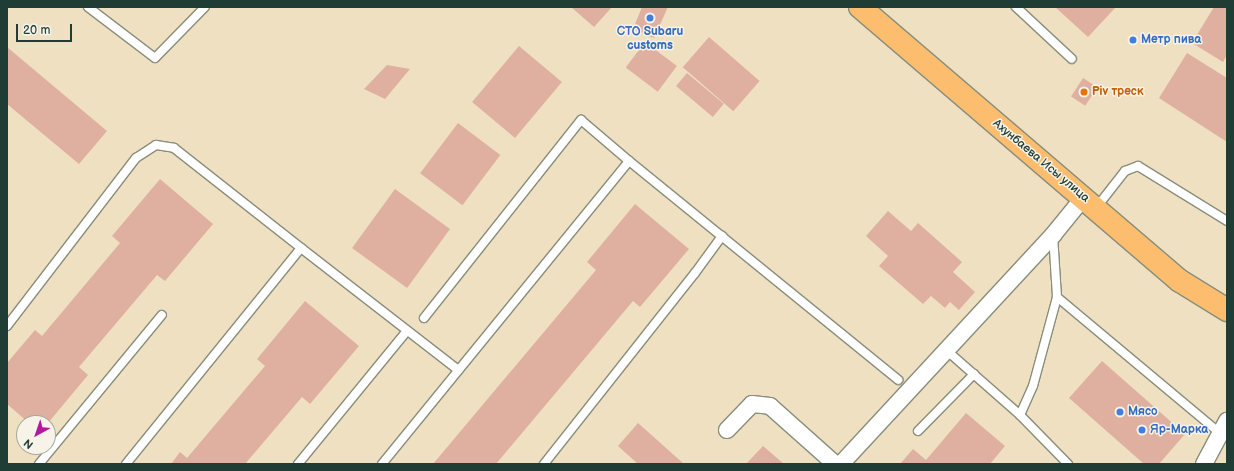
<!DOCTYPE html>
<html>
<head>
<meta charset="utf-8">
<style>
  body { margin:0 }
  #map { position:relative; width:1234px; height:471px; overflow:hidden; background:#efe0c2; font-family:"Balsamiq Sans",sans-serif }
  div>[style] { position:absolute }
  .building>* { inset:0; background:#dfb0a0; transform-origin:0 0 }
  .roads { filter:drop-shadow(1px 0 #878e7b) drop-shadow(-1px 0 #878e7b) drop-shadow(0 1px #878e7b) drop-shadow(0 -1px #878e7b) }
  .service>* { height:8px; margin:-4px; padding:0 4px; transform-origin:4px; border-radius:4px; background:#fff }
  .minor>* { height:16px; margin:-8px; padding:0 8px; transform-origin:8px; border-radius:8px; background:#fff }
  .primary>* { height:22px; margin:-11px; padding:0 11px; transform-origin:11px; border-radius:11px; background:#fcbd6f }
  .dots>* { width:11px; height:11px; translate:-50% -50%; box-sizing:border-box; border:2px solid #f7f3e8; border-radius:50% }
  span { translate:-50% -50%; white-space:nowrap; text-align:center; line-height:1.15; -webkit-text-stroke:3px #f7f3e8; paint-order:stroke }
  .shop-label { font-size:12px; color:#366cbe; font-weight:700 }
  .left { translate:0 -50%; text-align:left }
  .food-label { font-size:12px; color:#c56008; font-weight:700 }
  .street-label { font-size:12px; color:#1f3d34 }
  .frame { position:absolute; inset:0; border:8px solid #1f3d34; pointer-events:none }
  .north { position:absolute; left:16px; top:415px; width:40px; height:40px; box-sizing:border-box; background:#f7f3e8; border:1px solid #a1aaa0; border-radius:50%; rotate:220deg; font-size:11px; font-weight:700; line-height:16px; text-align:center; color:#1f3d34 }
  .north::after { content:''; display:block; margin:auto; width:14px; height:18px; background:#b5179e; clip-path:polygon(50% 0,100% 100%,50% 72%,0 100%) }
  .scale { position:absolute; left:16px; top:24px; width:56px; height:18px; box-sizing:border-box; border:2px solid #1f3d34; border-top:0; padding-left:5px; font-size:12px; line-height:14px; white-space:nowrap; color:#1f3d34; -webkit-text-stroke:3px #f7f3e8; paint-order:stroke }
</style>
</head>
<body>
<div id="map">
  <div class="building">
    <i style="clip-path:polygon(571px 7px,612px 7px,594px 27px)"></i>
    <i style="clip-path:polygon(642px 7px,668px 7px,654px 38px,633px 29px)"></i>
    <i style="clip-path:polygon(1055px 7px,1116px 7px,1088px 37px)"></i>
    <i style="clip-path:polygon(1214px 7px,1227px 7px,1227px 55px,1223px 62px,1192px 43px)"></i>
    <i style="left:709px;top:37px;width:67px;height:40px;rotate:41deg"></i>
    <i style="left:645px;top:42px;width:40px;height:32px;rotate:37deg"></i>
    <i style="left:519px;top:46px;width:56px;height:73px;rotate:40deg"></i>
    <i style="clip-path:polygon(7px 47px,107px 131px,79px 164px,7px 104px)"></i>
    <i style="clip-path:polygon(1187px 53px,1227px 78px,1227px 142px,1159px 98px)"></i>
    <i style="clip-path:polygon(387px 65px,410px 69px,385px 99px,364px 89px)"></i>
    <i style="left:687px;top:73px;width:48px;height:17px;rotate:40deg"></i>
    <i style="left:1083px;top:78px;width:17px;height:22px;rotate:33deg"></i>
    <i style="left:458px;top:123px;width:53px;height:63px;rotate:37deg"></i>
    <i style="clip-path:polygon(160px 179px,213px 224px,165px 281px,157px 275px,79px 367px,88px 375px,48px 423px,29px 423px,7px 404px,7px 363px,35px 330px,42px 336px,120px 243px,112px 236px)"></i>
    <i style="left:395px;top:189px;width:68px;height:73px;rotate:36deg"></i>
    <i style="clip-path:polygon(635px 204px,689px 249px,640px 307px,633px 301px,496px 464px,433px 464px,596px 270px,587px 262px)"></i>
    <i style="clip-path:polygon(888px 211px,911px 231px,918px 223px,962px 262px,953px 272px,975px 292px,959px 310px,950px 302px,945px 308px,931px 296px,923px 304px,879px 266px,888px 256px,866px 236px)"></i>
    <i style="clip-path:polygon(305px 301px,359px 346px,310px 404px,302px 397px,245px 464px,171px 464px,180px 452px,187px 458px,265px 366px,257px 359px)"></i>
    <i style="clip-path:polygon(1102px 361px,1185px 434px,1159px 464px,1144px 464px,1069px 398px)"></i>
    <i style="clip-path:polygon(966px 413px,1005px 446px,990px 464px,900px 464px,913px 449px,926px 460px)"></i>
    <i style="clip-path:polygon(638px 423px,684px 464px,638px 464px,618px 446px)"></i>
    <i style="clip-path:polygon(763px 446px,784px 464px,746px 464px)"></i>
  </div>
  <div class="roads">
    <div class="service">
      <i style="left:88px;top:7px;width:84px;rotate:37.3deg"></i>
      <i style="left:155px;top:58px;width:71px;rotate:-45.6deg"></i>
      <i style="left:1016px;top:7px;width:76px;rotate:42.9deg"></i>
      <i style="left:1096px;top:208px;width:47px;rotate:-51.9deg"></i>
      <i style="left:1125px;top:171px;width:14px;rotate:-21deg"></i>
      <i style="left:1138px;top:166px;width:105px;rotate:31.7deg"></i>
      <i style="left:1053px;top:235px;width:62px;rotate:86.3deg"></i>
      <i style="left:424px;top:318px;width:253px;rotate:-51.6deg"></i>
      <i style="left:581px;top:120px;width:63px;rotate:40.5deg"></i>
      <i style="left:7px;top:326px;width:212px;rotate:-52.5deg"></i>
      <i style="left:136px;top:158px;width:24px;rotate:-33deg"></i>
      <i style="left:156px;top:145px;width:18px;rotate:9deg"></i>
      <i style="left:174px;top:148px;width:162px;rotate:38.2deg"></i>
      <i style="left:945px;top:349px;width:100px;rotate:41.3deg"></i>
      <i style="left:918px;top:431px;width:80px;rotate:-45.5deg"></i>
      <i style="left:39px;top:464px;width:193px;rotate:-50.5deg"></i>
      <i style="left:126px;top:464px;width:278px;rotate:-51deg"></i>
      <i style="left:301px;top:248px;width:199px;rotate:37.8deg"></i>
      <i style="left:298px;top:464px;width:172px;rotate:-50.7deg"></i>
      <i style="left:382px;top:464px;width:391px;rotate:-50.8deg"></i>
      <i style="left:629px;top:161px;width:347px;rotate:39.1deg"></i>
      <i style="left:544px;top:464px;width:243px;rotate:-51.7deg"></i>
      <i style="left:695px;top:273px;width:46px;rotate:-53.9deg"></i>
      <i style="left:1068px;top:464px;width:69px;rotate:-134.4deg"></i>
      <i style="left:1020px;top:415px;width:32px;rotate:-66deg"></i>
      <i style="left:1033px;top:386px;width:92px;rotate:-74.9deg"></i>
      <i style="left:1057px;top:297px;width:214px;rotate:39.9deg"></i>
    </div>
    <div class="minor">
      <i style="left:727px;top:430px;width:36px;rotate:-46deg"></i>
      <i style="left:752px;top:404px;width:18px;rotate:6deg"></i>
      <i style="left:770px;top:406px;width:87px;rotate:41.7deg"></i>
      <i style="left:841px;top:464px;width:312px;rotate:-47.2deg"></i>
      <i style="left:1053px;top:235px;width:49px;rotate:-50.8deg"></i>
      <i style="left:1204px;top:464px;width:49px;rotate:-61.9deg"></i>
    </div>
    <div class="primary">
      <i style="left:860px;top:7px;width:421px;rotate:40.6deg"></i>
      <i style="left:1180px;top:281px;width:55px;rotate:31.7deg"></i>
    </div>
  </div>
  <div class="dots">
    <i style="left:650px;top:18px;background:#3f7fe0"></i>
    <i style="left:1133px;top:40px;background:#3f7fe0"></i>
    <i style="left:1084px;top:92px;background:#e8710a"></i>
    <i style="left:1120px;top:412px;background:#3f7fe0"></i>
    <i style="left:1142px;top:430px;background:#3f7fe0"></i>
  </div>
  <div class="shop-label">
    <span style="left:650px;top:39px">СТО Subaru<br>customs</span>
    <span class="left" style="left:1141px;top:40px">Метр пива</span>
    <span class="left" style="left:1128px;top:412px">Мясо</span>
    <span class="left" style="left:1150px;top:430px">Яр-Марка</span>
  </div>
  <div class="food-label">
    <span class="left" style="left:1092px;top:92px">Piv треск</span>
  </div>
  <div class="street-label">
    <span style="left:1041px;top:161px;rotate:40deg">Ахунбаева Исы улица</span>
  </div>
  <div class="frame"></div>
  <div class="north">N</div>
  <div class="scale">20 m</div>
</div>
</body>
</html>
